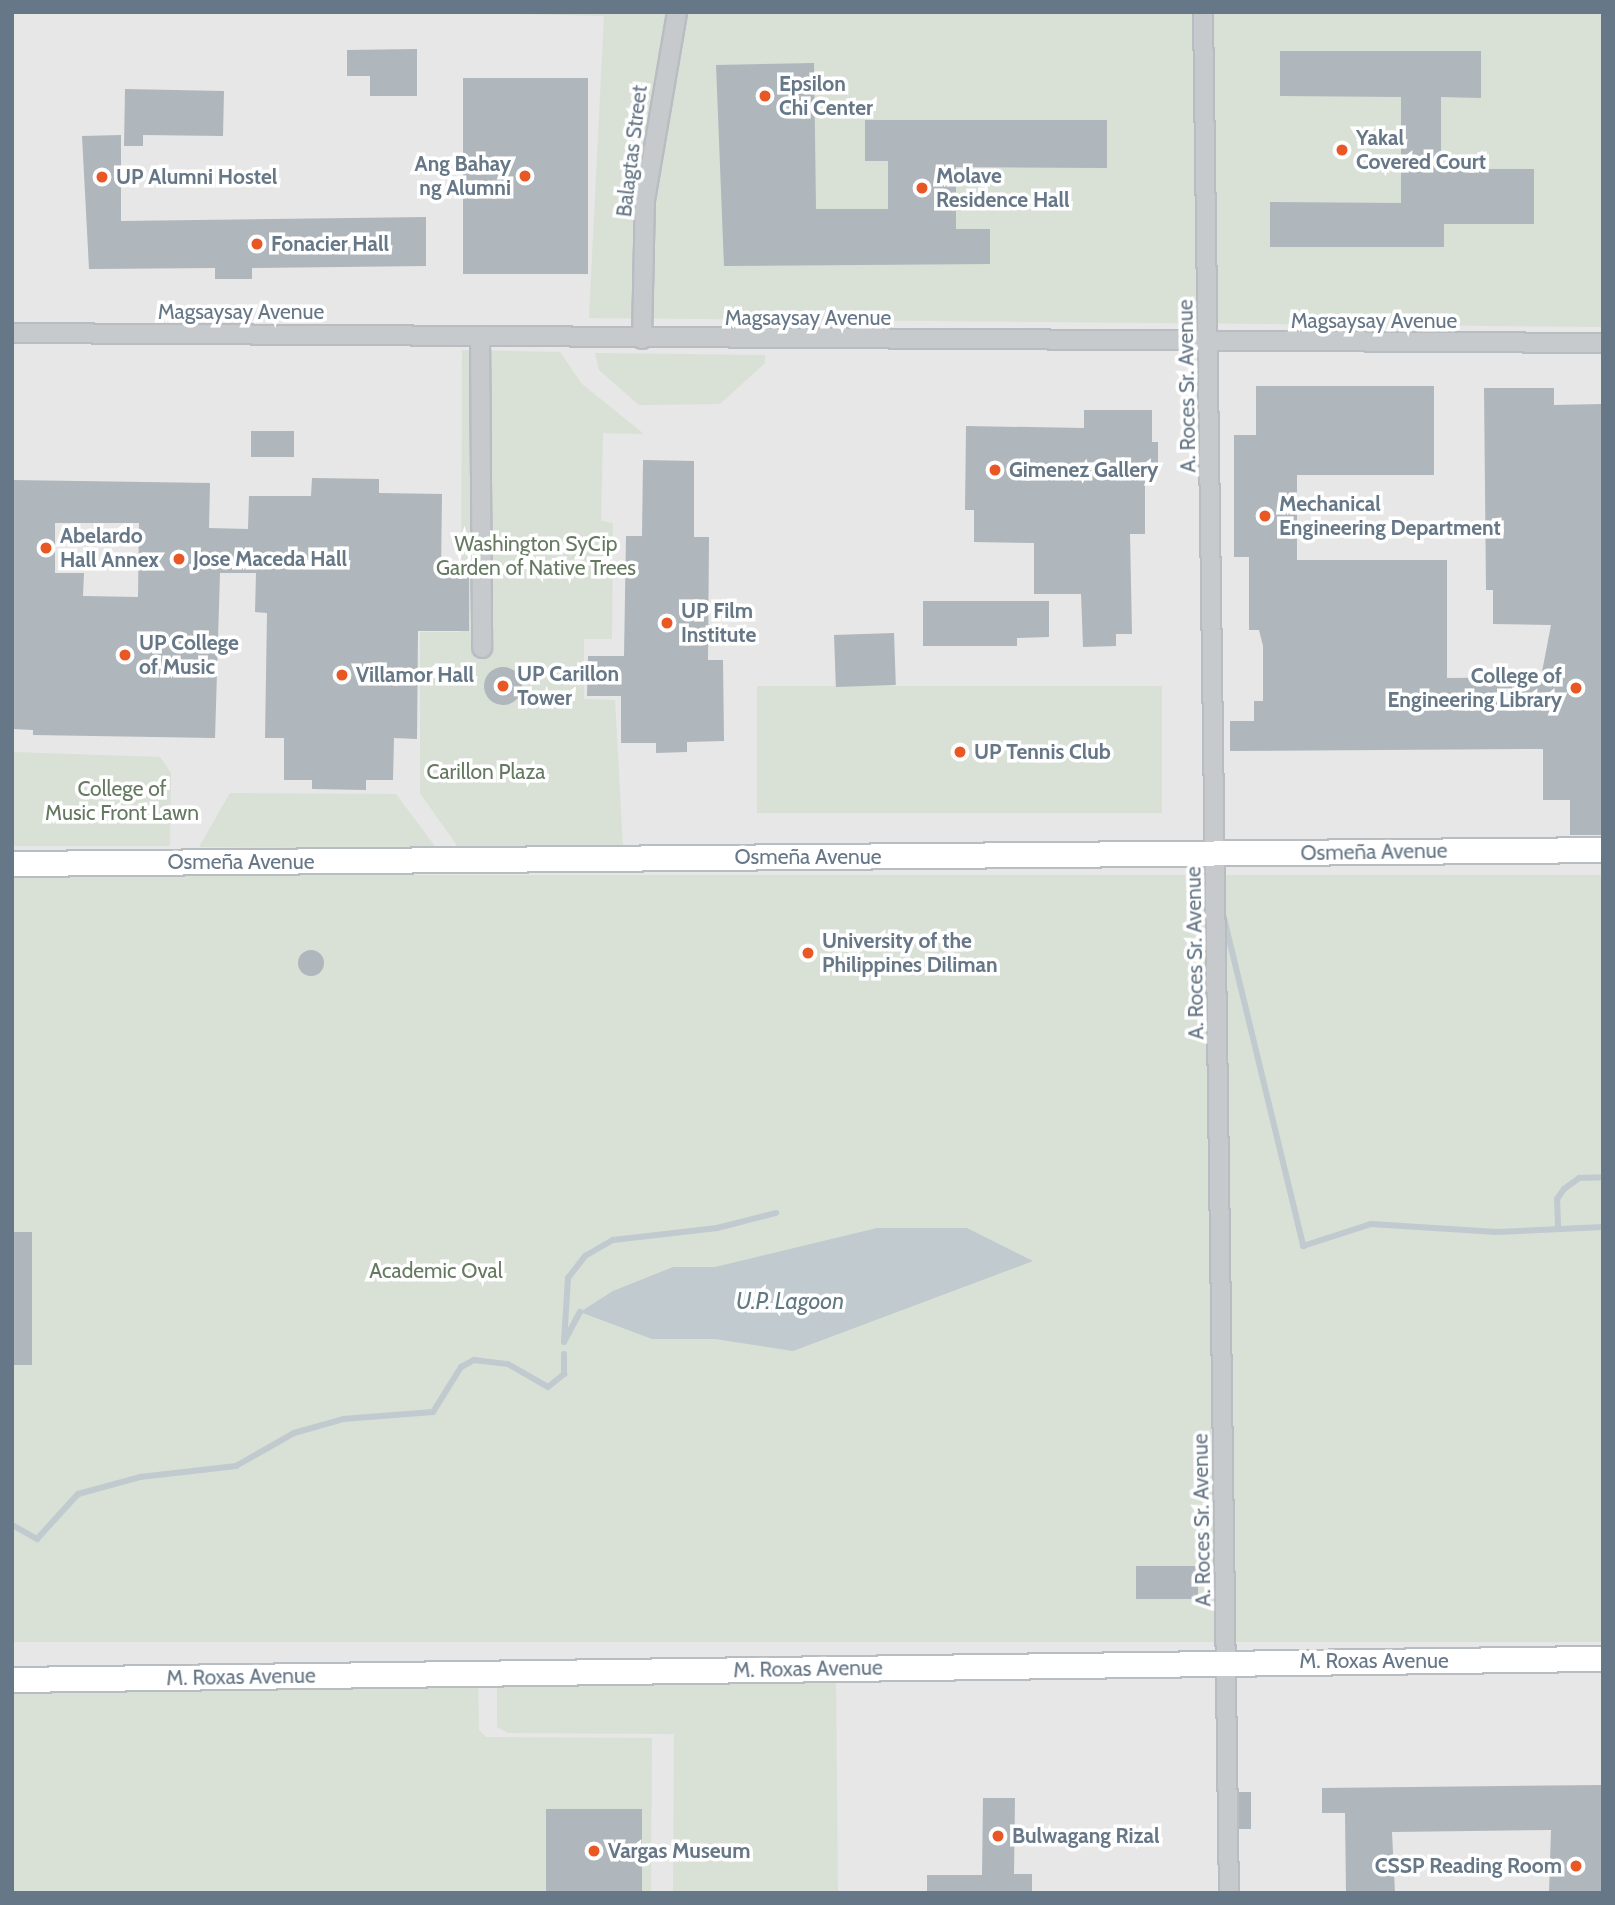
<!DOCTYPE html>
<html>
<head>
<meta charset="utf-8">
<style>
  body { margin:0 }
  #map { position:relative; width:1615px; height:1905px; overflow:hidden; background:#f8f8f5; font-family:Cabin,sans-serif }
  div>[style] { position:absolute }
  .built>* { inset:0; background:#e6e7e6; transform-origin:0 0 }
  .green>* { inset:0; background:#d9e0d6; transform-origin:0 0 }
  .water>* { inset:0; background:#c0cacf }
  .stream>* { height:6px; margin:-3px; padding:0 3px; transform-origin:3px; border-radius:3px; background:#c0cacf }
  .building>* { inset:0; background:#afb6bc; transform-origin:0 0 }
  .round { border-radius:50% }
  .roads { filter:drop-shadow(2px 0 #b8bdc2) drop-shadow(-2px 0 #b8bdc2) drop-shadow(0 2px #b8bdc2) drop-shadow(0 -2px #b8bdc2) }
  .street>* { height:18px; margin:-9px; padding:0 9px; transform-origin:9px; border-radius:9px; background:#c6cacd }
  .secondary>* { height:24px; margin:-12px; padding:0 12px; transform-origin:12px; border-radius:12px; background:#fff }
  .dots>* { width:19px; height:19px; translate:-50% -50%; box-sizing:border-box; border:4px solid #fff; border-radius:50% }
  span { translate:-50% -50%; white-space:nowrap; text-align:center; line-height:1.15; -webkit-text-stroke:7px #fff; paint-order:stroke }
  .poi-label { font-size:21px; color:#667787; font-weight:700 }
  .left { translate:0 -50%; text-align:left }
  .right { translate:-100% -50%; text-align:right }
  .street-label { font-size:21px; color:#667787 }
  .park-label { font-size:21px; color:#657961 }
  .water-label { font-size:23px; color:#627983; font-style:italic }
  .frame { position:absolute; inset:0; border:14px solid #667787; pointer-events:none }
</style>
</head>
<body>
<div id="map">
  <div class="built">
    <i style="left:12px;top:12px;width:1591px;height:1881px"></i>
  </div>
  <div class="green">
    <i style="clip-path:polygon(432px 12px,1603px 12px,1603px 327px,589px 318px,604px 16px)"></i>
    <i style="clip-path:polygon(462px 350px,560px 352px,582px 384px,644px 434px,603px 433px,601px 521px,613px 523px,612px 639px,584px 639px,584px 699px,615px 700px,623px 848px,458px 847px,420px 793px,420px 632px,461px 632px)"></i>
    <i style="clip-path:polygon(595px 353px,765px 355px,765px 363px,720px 404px,639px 405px,599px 370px)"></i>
    <i style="left:1162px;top:686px;width:127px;height:405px;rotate:90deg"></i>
    <i style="clip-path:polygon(12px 752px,160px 757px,171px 773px,170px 846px,12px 846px)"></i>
    <i style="clip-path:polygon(230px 793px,396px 794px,437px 849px,199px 847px)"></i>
    <i style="left:1603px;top:875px;width:767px;height:1591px;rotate:90deg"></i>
    <i style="clip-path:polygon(478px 1678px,479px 1730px,486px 1737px,652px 1738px,651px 1893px,12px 1893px,12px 1684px)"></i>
    <i style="clip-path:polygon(836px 1682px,838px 1893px,673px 1893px,674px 1734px,508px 1733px,497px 1727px,497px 1687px)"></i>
  </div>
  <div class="water">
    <i style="clip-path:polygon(877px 1228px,967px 1228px,1033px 1261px,793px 1351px,715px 1339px,652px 1339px,580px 1312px,613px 1291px,673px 1267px,715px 1267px)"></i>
  </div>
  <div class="stream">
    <i style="left:1222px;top:910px;width:346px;rotate:76.4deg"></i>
    <i style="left:1303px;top:1246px;width:71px;rotate:-17.9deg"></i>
    <i style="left:1371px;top:1224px;width:126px;rotate:3.6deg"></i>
    <i style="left:1497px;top:1232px;width:106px;rotate:-2.7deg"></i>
    <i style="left:1558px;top:1226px;width:27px;rotate:-92deg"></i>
    <i style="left:1557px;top:1199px;width:12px;rotate:-55deg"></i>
    <i style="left:1564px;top:1189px;width:19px;rotate:-36deg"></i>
    <i style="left:1579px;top:1178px;width:24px;rotate:-2deg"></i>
    <i style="left:565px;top:1340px;width:32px;rotate:-62deg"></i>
    <i style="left:564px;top:1342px;width:64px;rotate:-86.4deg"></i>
    <i style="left:568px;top:1278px;width:28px;rotate:-52deg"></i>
    <i style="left:585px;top:1256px;width:32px;rotate:-30deg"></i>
    <i style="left:613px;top:1240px;width:105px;rotate:-6.6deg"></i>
    <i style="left:717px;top:1228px;width:61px;rotate:-14.3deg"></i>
    <i style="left:12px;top:1525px;width:29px;rotate:29deg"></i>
    <i style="left:37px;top:1539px;width:61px;rotate:-47.7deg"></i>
    <i style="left:78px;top:1494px;width:64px;rotate:-15.3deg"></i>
    <i style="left:140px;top:1477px;width:97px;rotate:-6.5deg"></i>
    <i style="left:236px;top:1466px;width:67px;rotate:-29.6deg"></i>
    <i style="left:294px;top:1433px;width:51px;rotate:-15.9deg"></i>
    <i style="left:343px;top:1419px;width:90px;rotate:-4.4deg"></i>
    <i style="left:433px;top:1412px;width:53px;rotate:-58.1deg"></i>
    <i style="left:461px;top:1367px;width:15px;rotate:-28deg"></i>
    <i style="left:474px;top:1360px;width:34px;rotate:7deg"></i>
    <i style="left:508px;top:1364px;width:46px;rotate:29.9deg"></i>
    <i style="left:548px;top:1387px;width:21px;rotate:-39deg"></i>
    <i style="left:564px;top:1374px;width:20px;rotate:-90deg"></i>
  </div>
  <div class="building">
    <i style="clip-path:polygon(417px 49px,417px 96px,370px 96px,370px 76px,347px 76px,347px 50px)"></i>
    <i style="clip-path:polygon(1280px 51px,1481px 51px,1481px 98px,1441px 97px,1441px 169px,1534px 169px,1534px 224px,1444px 224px,1444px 247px,1270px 247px,1270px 202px,1401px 203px,1401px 97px,1280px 96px)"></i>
    <i style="clip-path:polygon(814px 63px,816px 209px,888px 209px,888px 161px,865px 161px,865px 120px,1107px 120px,1107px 168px,956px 167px,956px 229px,990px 229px,990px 264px,724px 266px,716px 65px)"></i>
    <i style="left:463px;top:78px;width:125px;height:196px"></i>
    <i style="clip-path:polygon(125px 89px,224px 91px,223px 136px,143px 135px,143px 146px,124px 146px)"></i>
    <i style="clip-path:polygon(121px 135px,121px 221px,426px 217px,426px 266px,252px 268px,252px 279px,215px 279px,215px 268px,89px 269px,82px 136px)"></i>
    <i style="clip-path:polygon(1256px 386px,1434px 386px,1434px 475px,1297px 475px,1297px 560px,1447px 560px,1447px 678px,1541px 677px,1551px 625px,1493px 624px,1493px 590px,1486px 590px,1484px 388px,1554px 388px,1554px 405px,1603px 404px,1603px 835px,1570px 835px,1570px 800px,1543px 800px,1543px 749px,1230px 751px,1230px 721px,1254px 721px,1254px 701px,1263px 701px,1263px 646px,1259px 630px,1249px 630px,1249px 557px,1234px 557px,1234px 435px,1256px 435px)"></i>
    <i style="clip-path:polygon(1084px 410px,1152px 410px,1152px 442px,1158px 442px,1158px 476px,1145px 476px,1145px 534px,1130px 534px,1132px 634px,1116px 634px,1116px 646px,1083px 647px,1081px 594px,1034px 594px,1034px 543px,974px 542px,974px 510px,965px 510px,966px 426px,1084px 428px)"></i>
    <i style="left:251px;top:431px;width:43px;height:26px"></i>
    <i style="clip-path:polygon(643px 460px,694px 461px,694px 537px,709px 537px,708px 660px,723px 660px,724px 741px,687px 742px,687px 752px,656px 753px,656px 743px,621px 743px,621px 696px,587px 696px,588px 656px,624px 656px,626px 536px,642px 536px)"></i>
    <i style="clip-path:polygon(evenodd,312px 478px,379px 479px,379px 493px,442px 494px,441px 573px,469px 573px,469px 631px,418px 631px,417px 739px,394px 738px,393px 780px,366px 780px,366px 790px,312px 789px,312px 780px,284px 780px,284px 738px,265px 738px,267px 613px,255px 612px,256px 573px,220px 573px,215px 738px,33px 735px,33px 730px,12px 729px,12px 480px,210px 483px,209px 528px,248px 529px,249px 496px,311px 496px,312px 478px,55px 523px,139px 523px,138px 597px,83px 596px,84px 573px,55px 573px,55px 523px)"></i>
    <i style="clip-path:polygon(923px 601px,1049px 601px,1049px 637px,1017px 638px,1017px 646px,923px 646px)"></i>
    <i style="left:894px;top:633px;width:52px;height:60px;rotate:88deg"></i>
    <i class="round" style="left:484px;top:667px;width:38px;height:38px"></i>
    <i class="round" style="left:298px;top:950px;width:26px;height:26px"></i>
    <i style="left:12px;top:1232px;width:20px;height:133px"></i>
    <i style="left:1136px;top:1566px;width:62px;height:33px"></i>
    <i style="clip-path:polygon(1603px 1785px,1603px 1893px,1549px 1893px,1551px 1830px,1392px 1832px,1395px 1893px,1346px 1893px,1345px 1813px,1322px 1813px,1322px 1788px)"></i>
    <i style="left:1239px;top:1792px;width:12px;height:37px"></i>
    <i style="clip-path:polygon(983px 1798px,1015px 1798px,1014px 1874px,1032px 1874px,1032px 1893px,927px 1893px,927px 1875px,982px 1875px)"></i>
    <i style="left:546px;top:1809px;width:96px;height:84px"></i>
  </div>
  <div class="roads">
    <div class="street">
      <i style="left:1203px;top:12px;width:1881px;rotate:89.21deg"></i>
      <i style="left:12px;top:333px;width:1591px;rotate:0.36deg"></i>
      <i style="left:480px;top:336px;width:312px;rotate:89.6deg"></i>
      <i style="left:642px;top:339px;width:139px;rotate:-88.8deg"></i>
      <i style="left:645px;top:200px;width:191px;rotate:-80.3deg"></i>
    </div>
    <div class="secondary">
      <i style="left:12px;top:864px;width:1591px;rotate:-0.5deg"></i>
      <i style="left:12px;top:1680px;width:1591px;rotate:-0.76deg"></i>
    </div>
  </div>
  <div class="dots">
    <i style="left:765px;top:96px;background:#e95824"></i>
    <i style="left:1342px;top:150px;background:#e95824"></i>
    <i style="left:525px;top:176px;background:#e95824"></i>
    <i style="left:102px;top:177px;background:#e95824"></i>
    <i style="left:922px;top:188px;background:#e95824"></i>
    <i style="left:257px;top:244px;background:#e95824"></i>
    <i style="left:995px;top:470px;background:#e95824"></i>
    <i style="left:1265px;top:516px;background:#e95824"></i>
    <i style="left:46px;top:548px;background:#e95824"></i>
    <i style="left:179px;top:559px;background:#e95824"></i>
    <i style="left:667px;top:623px;background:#e95824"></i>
    <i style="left:125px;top:655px;background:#e95824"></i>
    <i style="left:342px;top:675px;background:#e95824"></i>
    <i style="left:503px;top:686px;background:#e95824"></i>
    <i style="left:1576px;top:688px;background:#e95824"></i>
    <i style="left:960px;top:752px;background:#e95824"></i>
    <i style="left:808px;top:953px;background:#e95824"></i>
    <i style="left:998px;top:1836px;background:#e95824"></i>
    <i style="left:594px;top:1851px;background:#e95824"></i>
    <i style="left:1576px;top:1866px;background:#e95824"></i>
  </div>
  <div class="poi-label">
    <span class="left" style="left:779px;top:96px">Epsilon<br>Chi Center</span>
    <span class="left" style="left:1356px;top:150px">Yakal<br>Covered Court</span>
    <span class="right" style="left:511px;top:176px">Ang Bahay<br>ng Alumni</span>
    <span class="left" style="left:936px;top:188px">Molave<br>Residence Hall</span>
    <span class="left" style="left:116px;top:177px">UP Alumni Hostel</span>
    <span class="left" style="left:271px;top:244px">Fonacier Hall</span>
    <span class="left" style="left:1009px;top:470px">Gimenez Gallery</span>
    <span class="left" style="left:1279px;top:516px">Mechanical<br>Engineering Department</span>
    <span class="left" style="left:60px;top:548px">Abelardo<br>Hall Annex</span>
    <span class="left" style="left:193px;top:559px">Jose Maceda Hall</span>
    <span class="left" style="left:681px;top:623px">UP Film<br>Institute</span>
    <span class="left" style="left:139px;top:655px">UP College<br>of Music</span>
    <span class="left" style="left:517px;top:686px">UP Carillon<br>Tower</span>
    <span class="left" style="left:356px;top:675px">Villamor Hall</span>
    <span class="right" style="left:1562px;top:688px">College of<br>Engineering Library</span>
    <span class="left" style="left:974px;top:752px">UP Tennis Club</span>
    <span class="left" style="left:822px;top:953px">University of the<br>Philippines Diliman</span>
    <span class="left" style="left:1012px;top:1836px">Bulwagang Rizal</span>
    <span class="left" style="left:608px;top:1851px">Vargas Museum</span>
    <span class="right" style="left:1562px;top:1866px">CSSP Reading Room</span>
  </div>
  <div class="street-label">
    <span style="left:632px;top:151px;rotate:-83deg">Balagtas Street</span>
    <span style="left:241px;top:312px">Magsaysay Avenue</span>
    <span style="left:808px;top:318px">Magsaysay Avenue</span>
    <span style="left:1374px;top:321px">Magsaysay Avenue</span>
    <span style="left:1187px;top:386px;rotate:-91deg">A. Roces Sr. Avenue</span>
    <span style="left:1374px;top:852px;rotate:-1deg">Osmeña Avenue</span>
    <span style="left:808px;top:857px">Osmeña Avenue</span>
    <span style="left:241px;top:862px">Osmeña Avenue</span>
    <span style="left:1195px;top:953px;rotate:-91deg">A. Roces Sr. Avenue</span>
    <span style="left:1202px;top:1520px;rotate:-91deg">A. Roces Sr. Avenue</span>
    <span style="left:1374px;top:1661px">M. Roxas Avenue</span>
    <span style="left:808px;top:1669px;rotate:-1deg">M. Roxas Avenue</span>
    <span style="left:241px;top:1677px;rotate:-1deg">M. Roxas Avenue</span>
  </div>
  <div class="park-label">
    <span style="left:536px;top:556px">Washington SyCip<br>Garden of Native Trees</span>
    <span style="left:486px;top:772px">Carillon Plaza</span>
    <span style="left:122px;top:801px">College of<br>Music Front Lawn</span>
    <span style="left:436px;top:1271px">Academic Oval</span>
  </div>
  <div class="water-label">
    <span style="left:790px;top:1301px">U.P. Lagoon</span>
  </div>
  <div class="frame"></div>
</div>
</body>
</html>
